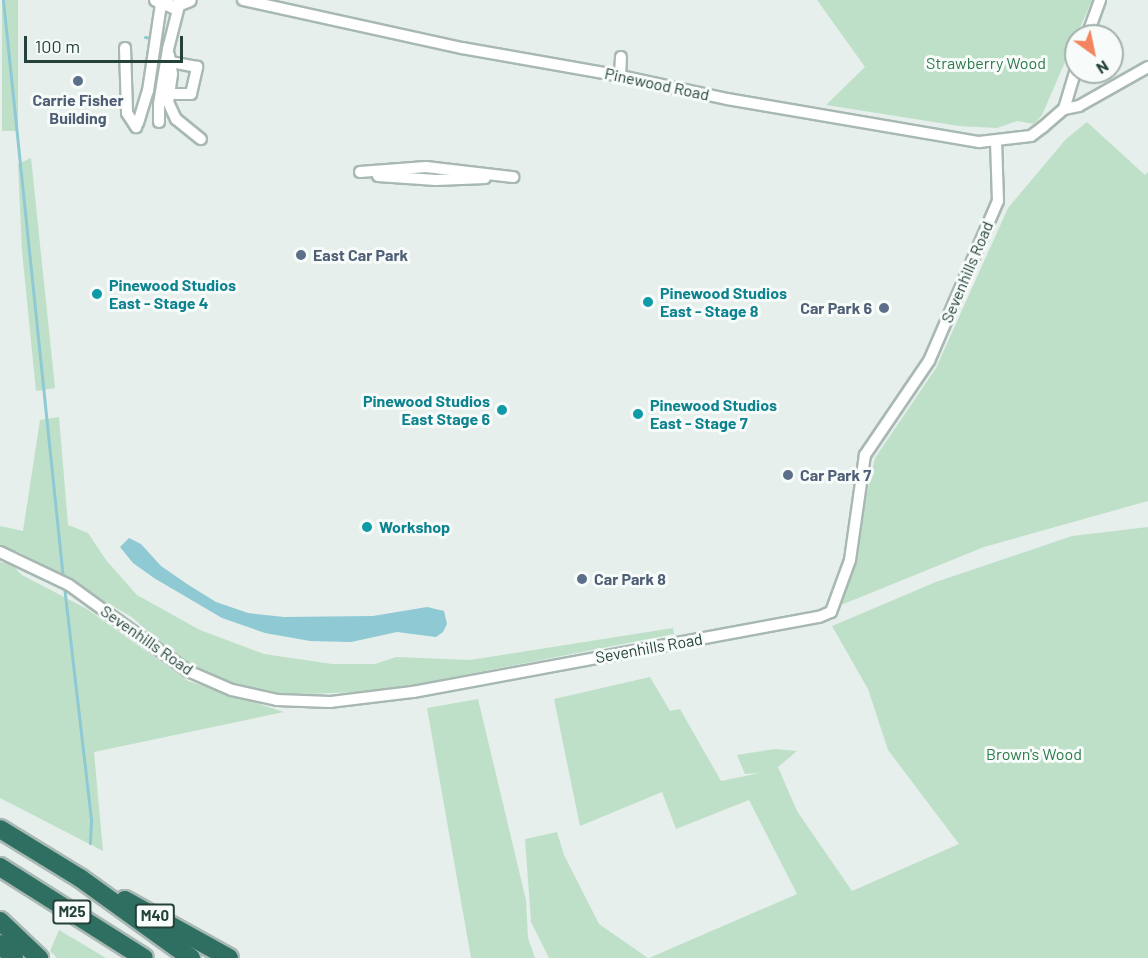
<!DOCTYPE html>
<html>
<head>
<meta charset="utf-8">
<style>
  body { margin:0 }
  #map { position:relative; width:1148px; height:958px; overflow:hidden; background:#e6efeb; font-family:Barlow,sans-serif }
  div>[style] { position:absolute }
  .green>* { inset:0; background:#bfe0c8; transform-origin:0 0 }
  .water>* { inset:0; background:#8ec9d4 }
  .stream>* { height:3px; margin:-1.5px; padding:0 1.5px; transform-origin:1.5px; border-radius:1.5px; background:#8ec9d4 }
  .roads { filter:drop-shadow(2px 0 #a8b8b2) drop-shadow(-2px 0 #a8b8b2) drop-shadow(0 2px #a8b8b2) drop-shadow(0 -2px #a8b8b2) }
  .minor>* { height:10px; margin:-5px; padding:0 5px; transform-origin:5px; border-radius:5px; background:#fff }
  .tertiary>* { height:12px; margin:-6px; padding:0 6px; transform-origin:6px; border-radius:6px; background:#fff }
  .motorway>* { height:18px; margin:-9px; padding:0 9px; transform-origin:9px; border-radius:9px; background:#2f6f62 }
  .dots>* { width:16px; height:16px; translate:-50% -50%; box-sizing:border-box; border:3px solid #f7fbf9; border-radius:50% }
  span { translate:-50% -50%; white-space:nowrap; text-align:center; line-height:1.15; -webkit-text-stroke:6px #f7fbf9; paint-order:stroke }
  .shield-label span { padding:2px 4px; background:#f7fbf9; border:2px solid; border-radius:4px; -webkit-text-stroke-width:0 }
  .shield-label { font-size:15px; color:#24423a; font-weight:700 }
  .park-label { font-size:16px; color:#2d7a4b }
  .street-label { font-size:16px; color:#24423a }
  .service-label { font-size:16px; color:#4e5e75; font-weight:700 }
  .left { translate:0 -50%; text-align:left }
  .right { translate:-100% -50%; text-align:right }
  .culture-label { font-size:16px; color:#0d838f; font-weight:700 }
  .north { position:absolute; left:1064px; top:24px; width:60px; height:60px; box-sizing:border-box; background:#f7fbf9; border:2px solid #a3b1ad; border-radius:50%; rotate:147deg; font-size:16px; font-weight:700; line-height:24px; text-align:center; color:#24423a }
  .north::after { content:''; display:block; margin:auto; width:21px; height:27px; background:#f4845f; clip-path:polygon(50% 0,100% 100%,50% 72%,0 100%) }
  .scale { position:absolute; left:24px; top:36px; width:159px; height:27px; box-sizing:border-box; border:3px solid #24423a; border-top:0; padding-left:8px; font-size:18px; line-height:21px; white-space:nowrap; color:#24423a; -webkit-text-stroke:4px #f7fbf9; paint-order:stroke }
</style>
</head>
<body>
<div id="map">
  <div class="green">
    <i style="left:2px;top:0;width:16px;height:131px"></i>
    <i style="clip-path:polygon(817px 0,1092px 0,1042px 115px,1034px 124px,1017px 121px,997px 128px,959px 126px,826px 105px,865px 67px)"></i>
    <i style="clip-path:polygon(1087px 122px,1145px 175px,1148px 172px,1148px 501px,984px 547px,841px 605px,875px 458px,936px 368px,1008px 208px,1066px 139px)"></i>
    <i style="clip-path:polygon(31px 158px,55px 388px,36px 391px,22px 251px,18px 164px)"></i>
    <i style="clip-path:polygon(59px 417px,68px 525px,88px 533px,106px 560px,137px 595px,200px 630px,264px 654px,332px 664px,375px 664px,396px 657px,470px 660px,673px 628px,674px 634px,383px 691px,282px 695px,223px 680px,184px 664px,133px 618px,60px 574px,19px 552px,0 547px,0 526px,23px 531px,40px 420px)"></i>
    <i style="clip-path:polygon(1148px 527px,1148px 958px,649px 958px,797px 894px,749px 800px,676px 829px,662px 792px,580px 826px,554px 699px,650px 677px,670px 711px,680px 709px,721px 781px,760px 773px,745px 774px,737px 755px,775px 749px,797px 751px,778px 767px,797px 811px,852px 891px,959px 844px,888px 750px,868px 689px,832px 626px,936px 582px,1072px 536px)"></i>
    <i style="clip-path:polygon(0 562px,11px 564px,22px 575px,87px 609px,188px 681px,284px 712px,94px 752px,103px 851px,0 798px)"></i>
    <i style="clip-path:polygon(478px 699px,526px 900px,528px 938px,535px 958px,471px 958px,427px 708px)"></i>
    <i style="clip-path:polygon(557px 832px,564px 855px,599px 924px,648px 958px,549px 958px,531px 922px,525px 839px)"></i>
    <i style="clip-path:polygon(59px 930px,106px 958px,57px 958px,50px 951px)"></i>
  </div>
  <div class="water">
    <i style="clip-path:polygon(129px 538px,141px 544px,161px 566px,187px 584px,216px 602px,248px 613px,284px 617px,373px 616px,427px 607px,444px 611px,447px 624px,443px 632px,436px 637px,397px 632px,351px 642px,310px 641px,265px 633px,222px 618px,154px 578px,133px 563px,120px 547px)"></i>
  </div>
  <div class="stream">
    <i style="left:3px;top:0;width:582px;rotate:84.08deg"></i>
    <i style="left:145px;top:37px;width:6px;rotate:9deg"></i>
    <i style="left:161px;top:39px;width:3px;rotate:18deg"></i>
    <i style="left:64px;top:586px;width:237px;rotate:83.4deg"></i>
    <i style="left:91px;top:821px;width:22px;rotate:93deg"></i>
  </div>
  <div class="roads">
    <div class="minor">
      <i style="left:243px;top:0;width:224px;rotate:12.4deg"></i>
      <i style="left:462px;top:48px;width:160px;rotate:10deg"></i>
      <i style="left:620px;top:76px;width:109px;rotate:12.1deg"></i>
      <i style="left:727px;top:99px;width:256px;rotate:9.7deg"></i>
      <i style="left:979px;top:142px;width:52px;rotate:-6.6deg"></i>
      <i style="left:1031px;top:136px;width:15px;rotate:-37deg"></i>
      <i style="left:1043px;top:127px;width:28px;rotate:-41deg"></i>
      <i style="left:1064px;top:109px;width:42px;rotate:-73.3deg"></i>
      <i style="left:1087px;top:36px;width:38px;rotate:-70deg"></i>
      <i style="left:125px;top:48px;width:65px;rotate:88.2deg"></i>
      <i style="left:127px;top:113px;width:17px;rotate:57deg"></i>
      <i style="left:169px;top:55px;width:19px;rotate:81deg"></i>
      <i style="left:172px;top:74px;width:28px;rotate:98deg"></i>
      <i style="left:168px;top:102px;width:19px;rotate:65deg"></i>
      <i style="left:176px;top:119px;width:32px;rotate:39deg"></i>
      <i style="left:620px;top:76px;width:19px;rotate:-87deg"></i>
      <i style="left:169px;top:94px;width:22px"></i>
      <i style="left:191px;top:94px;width:28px;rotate:-77deg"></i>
      <i style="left:197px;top:67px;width:26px;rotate:-169deg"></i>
      <i style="left:1064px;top:109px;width:15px;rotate:-11deg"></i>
      <i style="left:1079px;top:106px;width:79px;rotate:-29.5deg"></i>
      <i style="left:159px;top:122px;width:18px;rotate:-90deg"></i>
      <i style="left:159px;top:104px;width:56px;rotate:-80.7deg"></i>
      <i style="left:168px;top:49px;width:44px;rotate:-75.7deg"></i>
      <i style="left:138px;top:123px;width:34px;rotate:-73deg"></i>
      <i style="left:148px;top:91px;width:88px;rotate:-81.5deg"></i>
      <i style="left:360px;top:172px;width:66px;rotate:-4.3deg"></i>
      <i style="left:426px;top:167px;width:88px;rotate:6.6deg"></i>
      <i style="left:378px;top:176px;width:58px;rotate:3.9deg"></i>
      <i style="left:436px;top:180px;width:49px;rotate:-2.3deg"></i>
      <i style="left:0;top:552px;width:76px;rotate:25.6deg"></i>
      <i style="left:69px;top:585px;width:147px;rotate:35.9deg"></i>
      <i style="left:188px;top:671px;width:48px;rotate:23.4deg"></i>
      <i style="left:232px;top:690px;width:46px;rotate:12.5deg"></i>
      <i style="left:277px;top:700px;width:53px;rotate:2.2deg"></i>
      <i style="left:330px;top:702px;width:84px;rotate:-6.9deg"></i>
      <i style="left:413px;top:692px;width:413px;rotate:-10.5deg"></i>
      <i style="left:819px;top:617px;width:13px;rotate:-23deg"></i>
      <i style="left:831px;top:612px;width:55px;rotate:-69.9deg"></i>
      <i style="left:850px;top:560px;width:106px;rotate:-81.9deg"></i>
      <i style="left:865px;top:455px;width:114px;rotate:-55.8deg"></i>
      <i style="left:929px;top:361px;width:174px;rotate:-66.7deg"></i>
      <i style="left:998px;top:201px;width:59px;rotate:-91.9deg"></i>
    </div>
    <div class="tertiary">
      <i style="left:156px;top:0;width:18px;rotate:22deg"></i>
      <i style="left:173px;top:7px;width:18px;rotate:-22deg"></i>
    </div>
    <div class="motorway">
      <i style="left:0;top:829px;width:94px;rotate:31.5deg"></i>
      <i style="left:80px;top:878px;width:137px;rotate:35.8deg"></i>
      <i style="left:0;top:867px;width:170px;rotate:32.3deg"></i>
      <i style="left:125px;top:900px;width:119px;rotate:29.1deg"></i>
      <i style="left:0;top:921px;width:54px;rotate:43.5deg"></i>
      <i style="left:0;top:944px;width:20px;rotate:45deg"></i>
    </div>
  </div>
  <div class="dots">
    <i style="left:78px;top:81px;background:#5c6f8a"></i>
    <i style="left:301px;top:255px;background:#5c6f8a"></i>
    <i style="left:97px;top:294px;background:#0f9aa8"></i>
    <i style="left:648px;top:302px;background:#0f9aa8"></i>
    <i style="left:884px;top:308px;background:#5c6f8a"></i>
    <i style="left:502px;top:410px;background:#0f9aa8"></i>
    <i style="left:638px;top:414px;background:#0f9aa8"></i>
    <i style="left:788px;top:475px;background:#5c6f8a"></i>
    <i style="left:367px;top:527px;background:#0f9aa8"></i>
    <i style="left:582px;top:579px;background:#5c6f8a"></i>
  </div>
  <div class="shield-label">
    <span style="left:72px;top:912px">M25</span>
    <span style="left:155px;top:916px">M40</span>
  </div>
  <div class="park-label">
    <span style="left:986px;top:63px">Strawberry Wood</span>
    <span style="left:1034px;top:754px">Brown's Wood</span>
  </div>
  <div class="street-label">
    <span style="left:657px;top:84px;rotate:12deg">Pinewood Road</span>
    <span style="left:967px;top:272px;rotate:-67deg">Sevenhills Road</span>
    <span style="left:147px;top:640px;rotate:35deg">Sevenhills Road</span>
    <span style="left:649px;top:648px;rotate:-10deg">Sevenhills Road</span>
  </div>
  <div class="service-label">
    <span style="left:78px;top:109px">Carrie Fisher<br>Building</span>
    <span class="left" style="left:313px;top:255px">East Car Park</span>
    <span class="right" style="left:872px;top:308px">Car Park 6</span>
    <span class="left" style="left:800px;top:475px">Car Park 7</span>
    <span class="left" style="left:594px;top:579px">Car Park 8</span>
  </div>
  <div class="culture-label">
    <span class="left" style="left:109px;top:294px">Pinewood Studios<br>East - Stage 4</span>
    <span class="left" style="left:660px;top:302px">Pinewood Studios<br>East - Stage 8</span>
    <span class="right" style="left:490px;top:410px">Pinewood Studios<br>East Stage 6</span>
    <span class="left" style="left:650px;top:414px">Pinewood Studios<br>East - Stage 7</span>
    <span class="left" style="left:379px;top:527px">Workshop</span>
  </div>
  <div class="north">N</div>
  <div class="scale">100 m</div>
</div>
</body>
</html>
